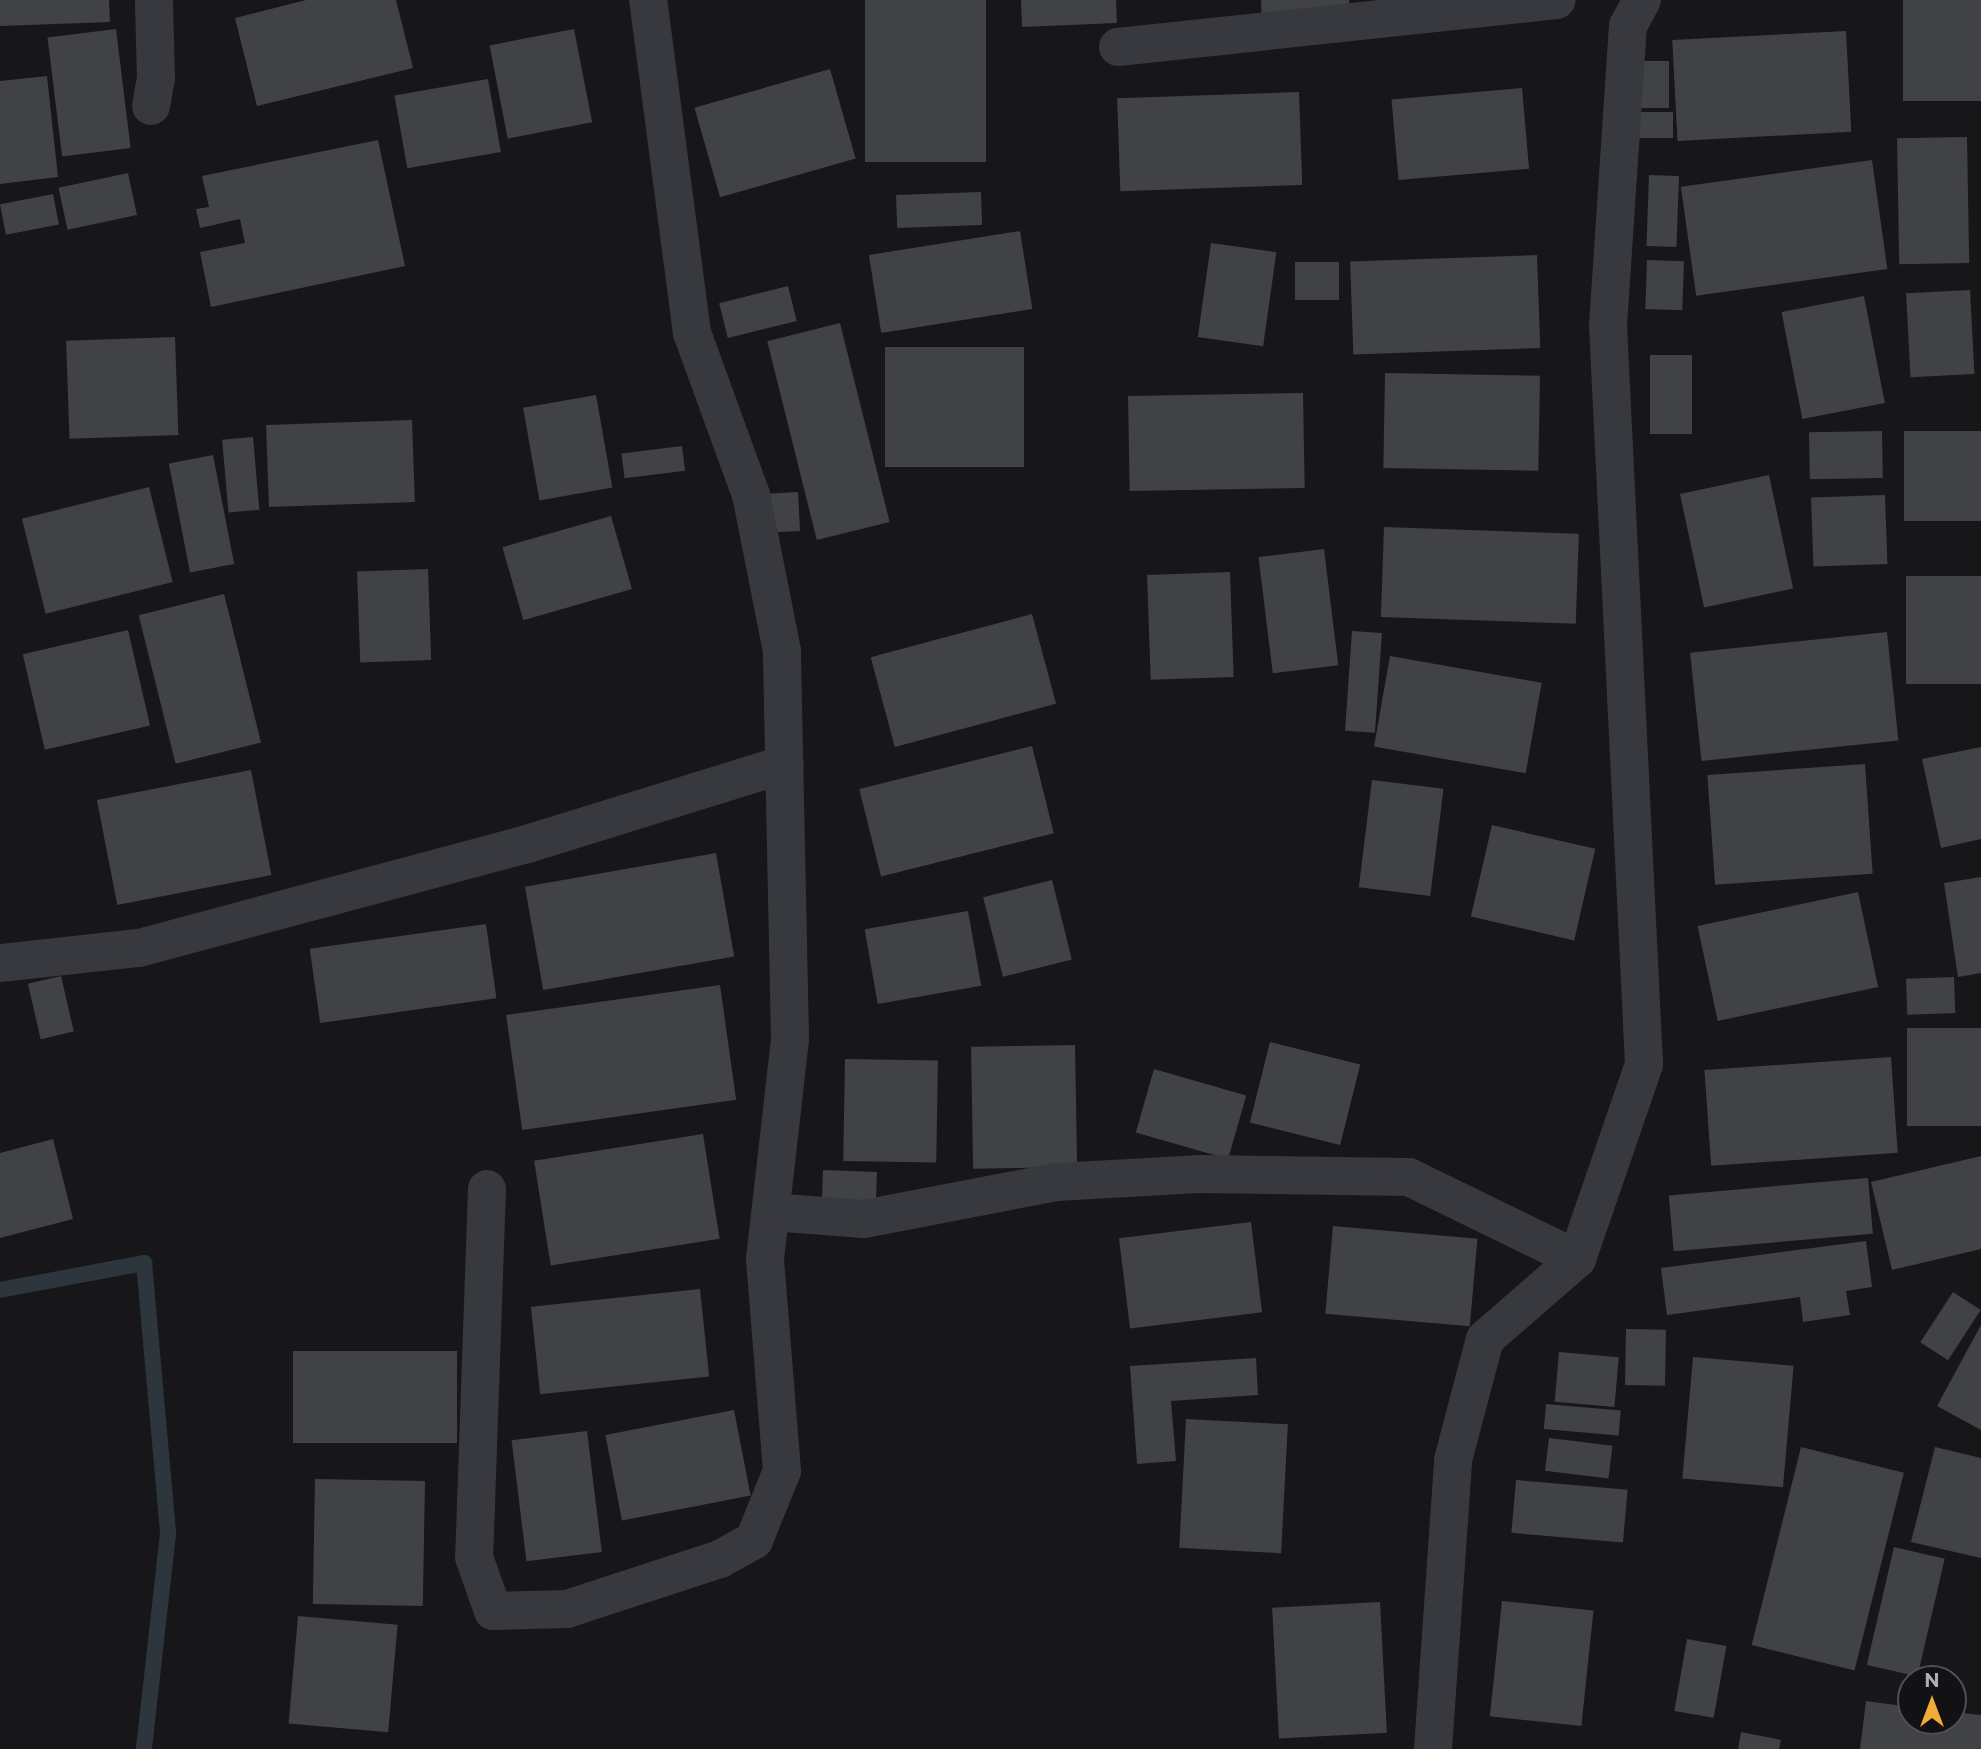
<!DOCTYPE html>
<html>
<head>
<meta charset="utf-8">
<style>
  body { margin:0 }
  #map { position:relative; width:1981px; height:1749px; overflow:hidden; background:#171719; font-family:Montserrat,sans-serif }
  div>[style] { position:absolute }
  .stream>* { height:16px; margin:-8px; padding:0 8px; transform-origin:8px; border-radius:8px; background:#2d363d }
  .building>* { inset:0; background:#414246; transform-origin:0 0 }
  .street>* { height:38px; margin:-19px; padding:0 19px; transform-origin:19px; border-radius:19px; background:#38393e }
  span { translate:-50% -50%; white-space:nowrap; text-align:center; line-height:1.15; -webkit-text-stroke:5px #121214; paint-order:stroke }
  .north { position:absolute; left:1897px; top:1665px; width:70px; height:70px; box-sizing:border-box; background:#121214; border:2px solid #4e5056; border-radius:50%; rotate:0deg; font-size:19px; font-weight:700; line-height:28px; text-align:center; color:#a9aeb9 }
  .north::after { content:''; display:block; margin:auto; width:24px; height:32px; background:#efac39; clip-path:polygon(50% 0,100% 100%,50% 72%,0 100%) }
</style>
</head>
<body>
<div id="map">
  <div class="stream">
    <i style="left:0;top:1290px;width:147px;rotate:-10.6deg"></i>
    <i style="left:144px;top:1263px;width:272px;rotate:84.9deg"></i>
    <i style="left:168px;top:1534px;width:216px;rotate:96.4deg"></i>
  </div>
  <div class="building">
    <i style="clip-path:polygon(0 0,109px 0,110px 22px,0 26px)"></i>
    <i style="clip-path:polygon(306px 0,396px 0,413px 68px,257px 106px,235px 18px)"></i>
    <i style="left:865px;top:0;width:121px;height:162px"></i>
    <i style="clip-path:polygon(1021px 0,1116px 0,1117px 23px,1022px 27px)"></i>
    <i style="clip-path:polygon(1261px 0,1349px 0,1350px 17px,1262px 21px)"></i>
    <i style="left:1903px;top:0;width:78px;height:101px"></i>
    <i style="left:116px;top:29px;width:120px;height:69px;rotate:83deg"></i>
    <i style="left:574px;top:29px;width:95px;height:86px;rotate:79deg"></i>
    <i style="left:1846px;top:31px;width:101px;height:174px;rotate:87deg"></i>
    <i style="left:1637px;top:61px;width:32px;height:47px"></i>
    <i style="left:830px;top:69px;width:93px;height:141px;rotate:74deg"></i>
    <i style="clip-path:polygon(47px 76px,58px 177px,0 184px,0 81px)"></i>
    <i style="left:488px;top:79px;width:74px;height:95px;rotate:80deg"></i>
    <i style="left:1522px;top:88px;width:81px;height:131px;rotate:85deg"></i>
    <i style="left:1299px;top:92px;width:93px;height:182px;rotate:88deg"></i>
    <i style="left:1639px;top:112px;width:34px;height:26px"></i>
    <i style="left:1967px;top:137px;width:126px;height:70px;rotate:89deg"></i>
    <i style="clip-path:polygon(378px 140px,405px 266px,211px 307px,200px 252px,245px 243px,240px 219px,200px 228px,196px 209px,209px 207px,202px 176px)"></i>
    <i style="left:1872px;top:160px;width:110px;height:193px;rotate:82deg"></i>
    <i style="left:128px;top:173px;width:43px;height:71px;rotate:78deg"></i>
    <i style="left:1649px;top:175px;width:30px;height:71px;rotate:2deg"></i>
    <i style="left:981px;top:192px;width:33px;height:85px;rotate:88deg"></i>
    <i style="left:53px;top:194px;width:31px;height:54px;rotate:79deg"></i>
    <i style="left:1020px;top:231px;width:79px;height:153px;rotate:81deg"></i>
    <i style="left:1211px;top:243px;width:66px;height:95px;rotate:8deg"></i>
    <i style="left:1537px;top:255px;width:93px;height:187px;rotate:88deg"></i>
    <i style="left:1647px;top:260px;width:37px;height:49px;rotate:2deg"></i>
    <i style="left:1295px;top:262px;width:44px;height:38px"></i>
    <i style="left:788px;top:286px;width:36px;height:71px;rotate:76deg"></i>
    <i style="left:1970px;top:290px;width:84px;height:64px;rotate:87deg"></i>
    <i style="left:1864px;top:296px;width:109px;height:84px;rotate:79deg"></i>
    <i style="left:840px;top:323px;width:205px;height:75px;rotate:76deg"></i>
    <i style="left:175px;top:337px;width:98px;height:109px;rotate:88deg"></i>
    <i style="left:1024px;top:347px;width:120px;height:139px;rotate:90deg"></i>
    <i style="left:1650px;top:355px;width:42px;height:79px"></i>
    <i style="left:1385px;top:373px;width:155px;height:95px;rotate:1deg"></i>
    <i style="left:1303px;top:393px;width:95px;height:175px;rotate:89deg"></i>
    <i style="left:596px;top:395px;width:94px;height:74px;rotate:80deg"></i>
    <i style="left:412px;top:420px;width:82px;height:146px;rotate:88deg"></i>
    <i style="left:1882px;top:431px;width:47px;height:73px;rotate:89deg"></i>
    <i style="left:1981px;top:431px;width:90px;height:77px;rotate:90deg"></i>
    <i style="left:253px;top:437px;width:73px;height:31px;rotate:85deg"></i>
    <i style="left:682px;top:446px;width:25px;height:61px;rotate:83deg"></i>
    <i style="left:213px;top:455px;width:111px;height:45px;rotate:79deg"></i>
    <i style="left:1769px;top:475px;width:116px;height:91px;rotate:78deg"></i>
    <i style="left:149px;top:487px;width:98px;height:131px;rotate:76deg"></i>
    <i style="left:798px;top:492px;width:39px;height:36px;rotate:87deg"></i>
    <i style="left:1885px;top:495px;width:69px;height:74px;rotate:88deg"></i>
    <i style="left:611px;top:516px;width:76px;height:113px;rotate:74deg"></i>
    <i style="left:1384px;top:527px;width:195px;height:90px;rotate:2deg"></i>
    <i style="left:1324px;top:549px;width:117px;height:66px;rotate:83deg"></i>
    <i style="left:428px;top:569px;width:91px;height:71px;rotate:88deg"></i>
    <i style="left:1230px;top:572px;width:105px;height:83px;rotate:88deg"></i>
    <i style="left:1981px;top:576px;width:108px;height:75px;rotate:90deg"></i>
    <i style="left:224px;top:594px;width:153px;height:88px;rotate:76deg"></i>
    <i style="left:1032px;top:614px;width:93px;height:167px;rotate:75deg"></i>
    <i style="left:128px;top:630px;width:98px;height:108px;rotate:77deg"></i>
    <i style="left:1352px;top:631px;width:30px;height:100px;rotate:4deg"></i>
    <i style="left:1887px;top:632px;width:109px;height:198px;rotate:84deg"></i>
    <i style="left:1390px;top:656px;width:154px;height:92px;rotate:10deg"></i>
    <i style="left:1032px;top:746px;width:90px;height:178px;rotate:76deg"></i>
    <i style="clip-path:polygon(1981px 747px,1981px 839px,1941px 848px,1922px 759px)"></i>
    <i style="left:1865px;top:764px;width:110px;height:158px;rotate:86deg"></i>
    <i style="left:251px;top:770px;width:107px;height:157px;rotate:79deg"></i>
    <i style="left:1372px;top:780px;width:72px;height:108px;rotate:7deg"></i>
    <i style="left:1492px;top:825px;width:106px;height:94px;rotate:13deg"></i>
    <i style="left:716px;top:853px;width:105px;height:194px;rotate:80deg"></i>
    <i style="clip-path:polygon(1981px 877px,1981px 973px,1958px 977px,1944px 883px)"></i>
    <i style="left:1052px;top:880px;width:82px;height:71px;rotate:76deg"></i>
    <i style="left:1858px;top:892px;width:97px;height:164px;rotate:78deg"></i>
    <i style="left:968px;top:911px;width:76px;height:105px;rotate:80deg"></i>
    <i style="left:486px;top:924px;width:75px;height:178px;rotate:82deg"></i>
    <i style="left:61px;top:976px;width:57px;height:34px;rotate:77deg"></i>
    <i style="left:1954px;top:977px;width:36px;height:48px;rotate:88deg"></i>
    <i style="left:720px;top:985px;width:116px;height:216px;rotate:82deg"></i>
    <i style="left:1981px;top:1028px;width:98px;height:74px;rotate:90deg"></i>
    <i style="left:1270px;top:1042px;width:93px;height:83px;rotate:14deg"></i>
    <i style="left:1075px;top:1045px;width:122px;height:104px;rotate:89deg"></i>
    <i style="left:1891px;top:1057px;width:96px;height:187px;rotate:86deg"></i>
    <i style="left:845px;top:1059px;width:93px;height:102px;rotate:1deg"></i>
    <i style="left:1154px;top:1069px;width:96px;height:66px;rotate:16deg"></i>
    <i style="left:703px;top:1134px;width:106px;height:171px;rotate:81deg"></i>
    <i style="clip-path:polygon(53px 1139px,73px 1219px,0 1238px,0 1153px)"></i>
    <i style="clip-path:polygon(1981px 1156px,1981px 1249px,1892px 1270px,1871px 1182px)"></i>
    <i style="left:823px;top:1170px;width:54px;height:33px;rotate:2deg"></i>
    <i style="left:1868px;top:1178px;width:56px;height:200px;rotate:85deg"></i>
    <i style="left:1251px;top:1222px;width:91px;height:133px;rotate:83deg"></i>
    <i style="left:1333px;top:1226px;width:145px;height:88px;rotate:5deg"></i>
    <i style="clip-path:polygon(1866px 1241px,1872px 1287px,1846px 1291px,1850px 1315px,1803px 1322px,1800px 1297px,1667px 1315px,1661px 1268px)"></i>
    <i style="left:700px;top:1289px;width:88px;height:170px;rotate:84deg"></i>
    <i style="left:1953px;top:1292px;width:33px;height:60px;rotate:33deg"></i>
    <i style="clip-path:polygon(1981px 1325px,1981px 1430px,1937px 1406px)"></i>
    <i style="left:1626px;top:1329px;width:40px;height:56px;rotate:1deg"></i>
    <i style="left:293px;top:1351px;width:164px;height:92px"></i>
    <i style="left:1559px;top:1352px;width:60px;height:50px;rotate:5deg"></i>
    <i style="left:1693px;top:1357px;width:101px;height:122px;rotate:5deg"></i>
    <i style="clip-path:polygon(1256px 1358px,1258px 1395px,1171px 1401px,1176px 1461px,1137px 1464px,1130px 1366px)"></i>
    <i style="left:1546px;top:1404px;width:75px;height:25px;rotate:5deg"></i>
    <i style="left:734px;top:1410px;width:87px;height:131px;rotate:79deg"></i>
    <i style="left:1186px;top:1419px;width:102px;height:129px;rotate:3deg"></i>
    <i style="left:587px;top:1431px;width:122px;height:76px;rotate:83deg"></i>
    <i style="left:1549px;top:1438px;width:64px;height:33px;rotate:7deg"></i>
    <i style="left:1801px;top:1447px;width:106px;height:204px;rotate:14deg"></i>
    <i style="clip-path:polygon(1935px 1447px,1981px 1458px,1981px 1558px,1911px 1542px)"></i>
    <i style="left:315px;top:1479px;width:110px;height:125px;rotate:1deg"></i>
    <i style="left:1516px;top:1480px;width:112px;height:53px;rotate:5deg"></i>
    <i style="left:1894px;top:1547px;width:52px;height:121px;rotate:13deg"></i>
    <i style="left:1502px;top:1601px;width:92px;height:116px;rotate:6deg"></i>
    <i style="left:1380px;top:1602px;width:131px;height:108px;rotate:87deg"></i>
    <i style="left:298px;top:1616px;width:100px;height:108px;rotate:5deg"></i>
    <i style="left:1687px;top:1639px;width:40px;height:73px;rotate:10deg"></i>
    <i style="clip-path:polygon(1866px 1701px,1911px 1707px,1911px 1721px,1953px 1721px,1953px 1712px,1981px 1715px,1981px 1749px,1860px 1749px)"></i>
    <i style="clip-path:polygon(1741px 1732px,1781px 1740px,1779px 1749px,1738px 1749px)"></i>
  </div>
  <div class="street">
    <i style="left:1118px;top:47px;width:441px;rotate:-6.1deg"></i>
    <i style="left:151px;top:106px;width:27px;rotate:-80deg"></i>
    <i style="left:156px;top:79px;width:79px;rotate:-91.5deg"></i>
    <i style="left:0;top:963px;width:140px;rotate:-6.2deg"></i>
    <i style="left:139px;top:948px;width:399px;rotate:-15deg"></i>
    <i style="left:524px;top:845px;width:273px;rotate:-17.2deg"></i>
    <i style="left:487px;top:1189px;width:368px;rotate:92deg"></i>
    <i style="left:474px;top:1557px;width:57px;rotate:70.6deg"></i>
    <i style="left:493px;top:1611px;width:74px;rotate:-1.5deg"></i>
    <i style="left:567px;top:1609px;width:161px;rotate:-18.1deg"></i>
    <i style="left:720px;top:1559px;width:39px;rotate:-29deg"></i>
    <i style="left:754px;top:1540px;width:74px;rotate:-67.9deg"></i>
    <i style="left:782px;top:1471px;width:213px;rotate:-94.6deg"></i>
    <i style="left:765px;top:1259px;width:221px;rotate:-83.5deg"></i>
    <i style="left:790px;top:1039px;width:388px;rotate:-91.2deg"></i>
    <i style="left:782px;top:651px;width:159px;rotate:-101.2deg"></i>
    <i style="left:751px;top:495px;width:172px;rotate:-110deg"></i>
    <i style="left:692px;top:333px;width:336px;rotate:-97.5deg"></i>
    <i style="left:771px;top:1212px;width:93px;rotate:4.3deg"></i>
    <i style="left:864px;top:1219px;width:197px;rotate:-10.9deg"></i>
    <i style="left:1057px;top:1182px;width:141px;rotate:-3.2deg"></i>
    <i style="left:1198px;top:1174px;width:211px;rotate:0.8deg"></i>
    <i style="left:1409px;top:1177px;width:187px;rotate:26deg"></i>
    <i style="left:1433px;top:1749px;width:290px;rotate:-86deg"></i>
    <i style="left:1453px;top:1460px;width:125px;rotate:-75.2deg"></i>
    <i style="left:1485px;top:1339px;width:122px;rotate:-41deg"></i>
    <i style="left:1577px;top:1259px;width:206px;rotate:-71deg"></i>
    <i style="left:1644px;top:1064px;width:739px;rotate:-92.79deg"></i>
    <i style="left:1608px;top:326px;width:301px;rotate:-86.2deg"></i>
    <i style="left:1628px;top:26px;width:30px;rotate:-62deg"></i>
  </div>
  <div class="north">N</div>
</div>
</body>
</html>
